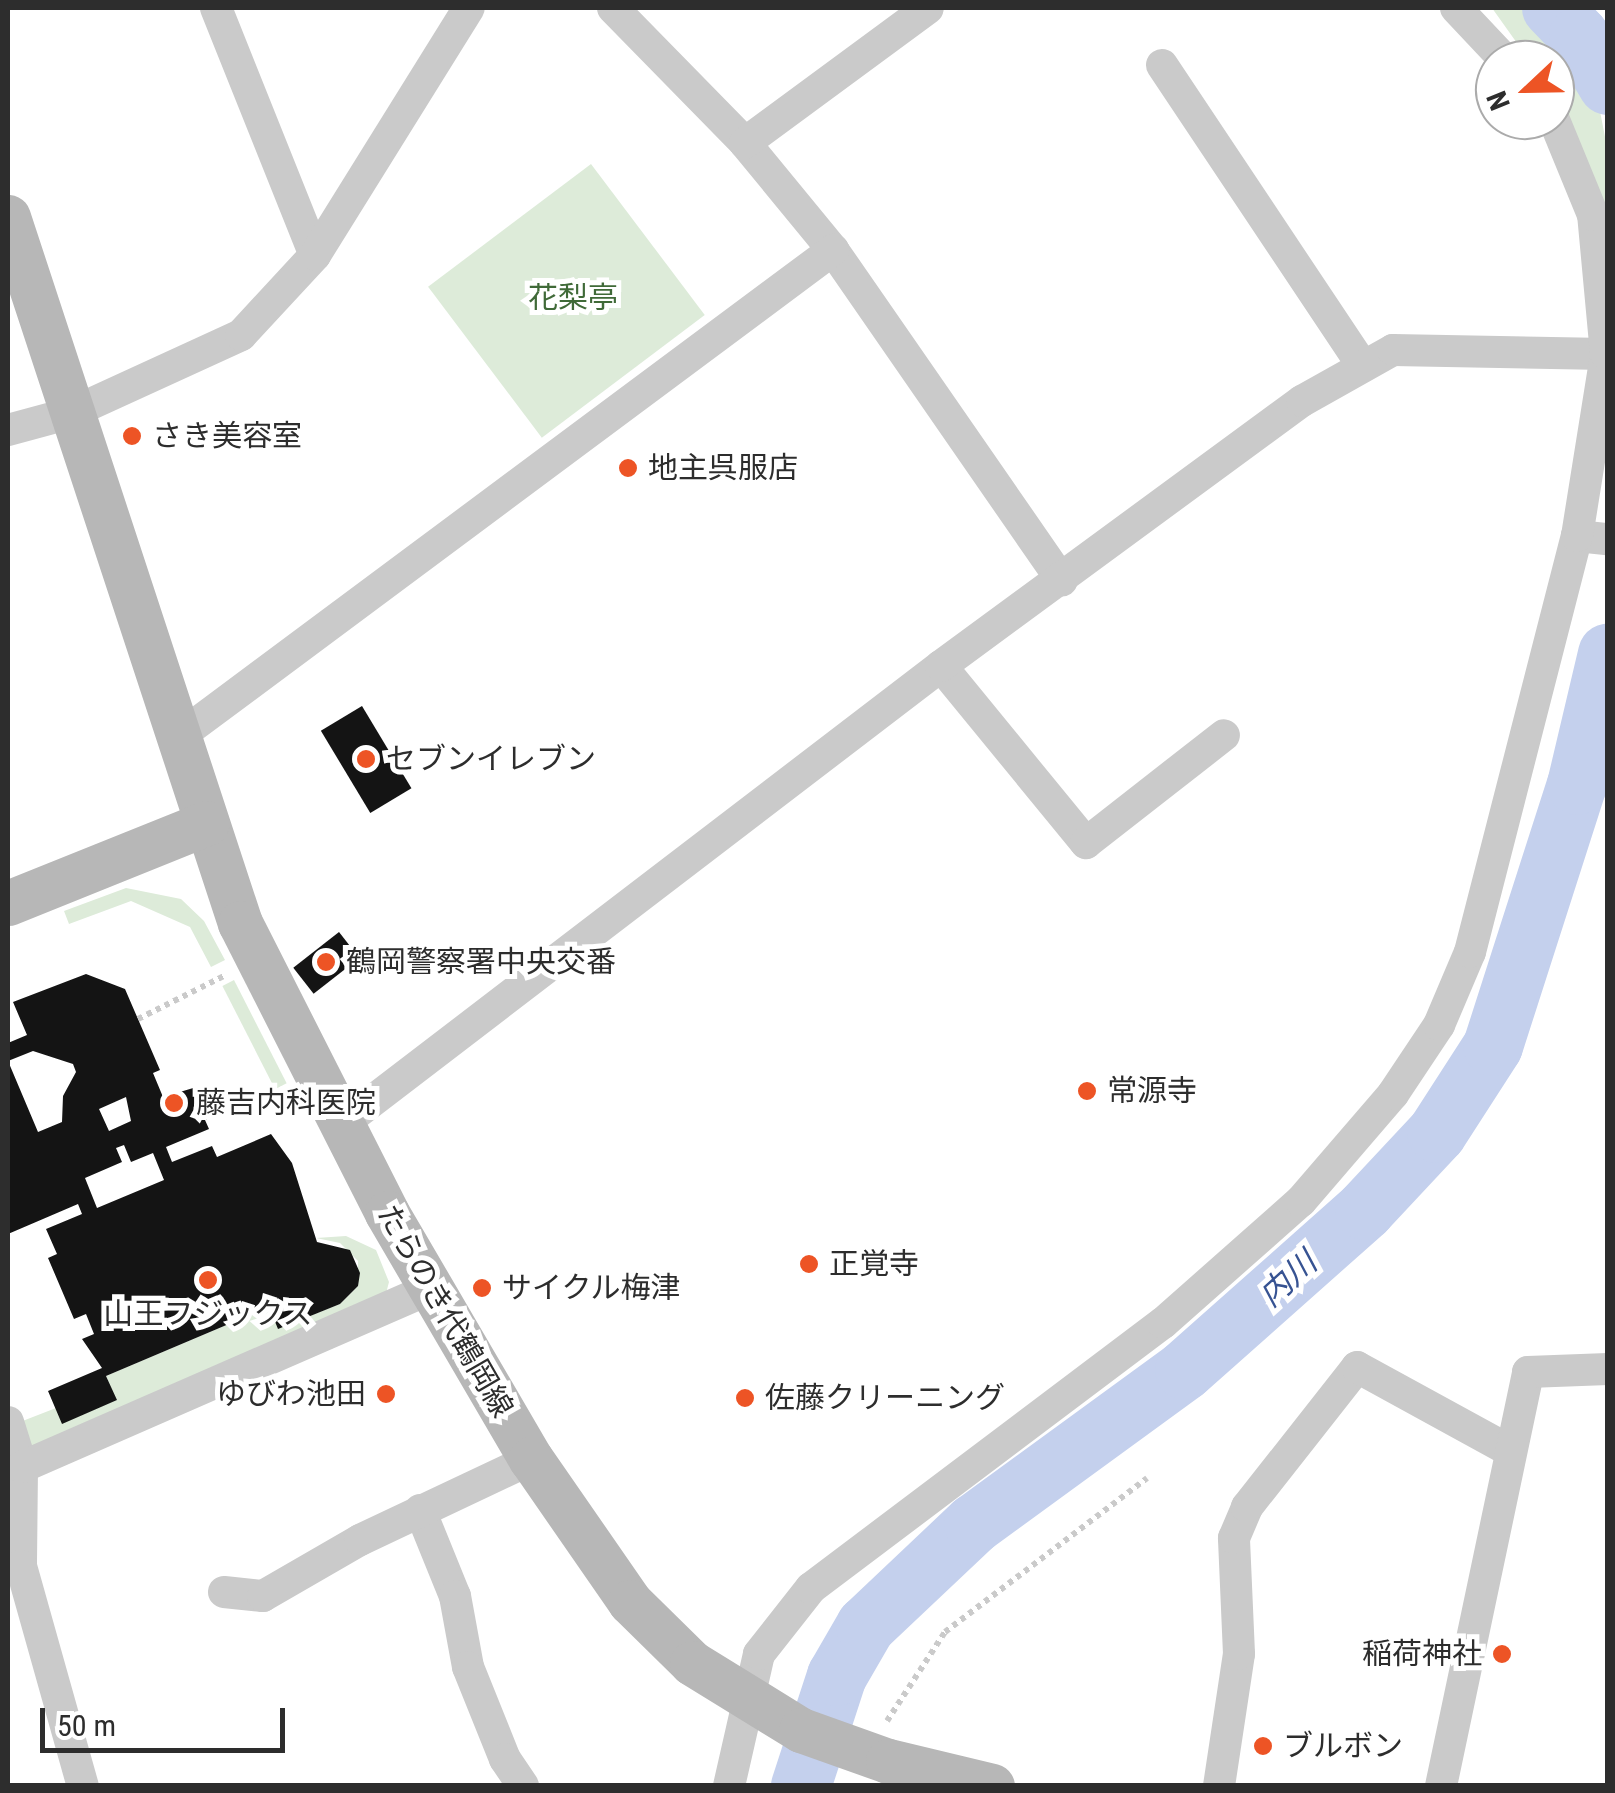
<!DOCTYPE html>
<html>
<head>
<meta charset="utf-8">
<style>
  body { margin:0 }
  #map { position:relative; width:1615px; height:1793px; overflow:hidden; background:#fff; font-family:"Roboto Condensed","Noto Sans JP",sans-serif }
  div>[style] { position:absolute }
  .green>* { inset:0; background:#ddebd9; transform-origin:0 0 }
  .river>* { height:60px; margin:-30px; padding:0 30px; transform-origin:30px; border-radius:30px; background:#c4d0ed }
  .building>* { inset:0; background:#141414; transform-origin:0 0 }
  .path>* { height:6px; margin-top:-3px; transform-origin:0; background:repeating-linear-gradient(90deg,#cacaca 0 5px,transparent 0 10px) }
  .street>* { height:32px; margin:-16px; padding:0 16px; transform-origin:16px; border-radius:16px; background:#cacaca }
  .secondary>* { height:45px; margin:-22.5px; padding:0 22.5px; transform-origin:22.5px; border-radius:22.5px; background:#b7b7b7 }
  .dots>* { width:28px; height:28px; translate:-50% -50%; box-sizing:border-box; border:5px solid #fff; border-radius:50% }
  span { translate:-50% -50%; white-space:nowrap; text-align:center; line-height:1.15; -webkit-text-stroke:10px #fff; paint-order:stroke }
  .park-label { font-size:30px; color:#406a38 }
  .poi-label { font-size:30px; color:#2d2d2d }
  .left { translate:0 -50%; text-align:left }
  .right { translate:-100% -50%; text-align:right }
  .street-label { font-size:30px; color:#2d2d2d }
  .water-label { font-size:32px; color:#375392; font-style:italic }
  .frame { position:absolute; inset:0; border:10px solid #2d2d2d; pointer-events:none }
  .north { position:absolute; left:1475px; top:40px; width:100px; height:100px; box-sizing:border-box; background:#fff; border:2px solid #ababab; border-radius:50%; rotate:248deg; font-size:28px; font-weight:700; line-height:40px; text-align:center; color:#2d2d2d }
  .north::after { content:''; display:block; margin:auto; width:35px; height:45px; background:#ed5425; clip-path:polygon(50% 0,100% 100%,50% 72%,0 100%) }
  .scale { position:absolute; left:40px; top:1708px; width:245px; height:45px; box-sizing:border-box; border:5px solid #2d2d2d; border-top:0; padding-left:12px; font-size:30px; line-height:35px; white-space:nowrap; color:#2d2d2d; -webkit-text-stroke:8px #fff; paint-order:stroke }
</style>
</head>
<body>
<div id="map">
  <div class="green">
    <i style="clip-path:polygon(1492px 8px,1530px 8px,1596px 91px,1607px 147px,1607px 285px,1555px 98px,1555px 60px,1529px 60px)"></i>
    <i style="left:591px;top:164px;width:189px;height:204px;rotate:53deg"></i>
    <i style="clip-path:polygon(126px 888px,181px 899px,204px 921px,225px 960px,211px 967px,190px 927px,131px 901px,69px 924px,64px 911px)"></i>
    <i style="left:234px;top:980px;width:116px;height:13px;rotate:63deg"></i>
    <i style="clip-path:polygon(346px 1236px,376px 1250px,389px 1282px,384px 1301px,31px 1448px,20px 1422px,56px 1408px,63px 1423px,116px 1400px,106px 1376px,269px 1307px,278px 1328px,340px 1304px,358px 1286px,358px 1261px,340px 1243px,316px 1238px)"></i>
  </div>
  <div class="river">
    <i style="left:1552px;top:8px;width:39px;rotate:46deg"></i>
    <i style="left:1579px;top:36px;width:57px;rotate:59.4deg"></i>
    <i style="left:801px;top:1786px;width:116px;rotate:-71.9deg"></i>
    <i style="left:837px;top:1676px;width:58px;rotate:-59.9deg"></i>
    <i style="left:866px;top:1626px;width:149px;rotate:-43.4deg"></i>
    <i style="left:974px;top:1524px;width:261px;rotate:-36.1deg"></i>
    <i style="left:1185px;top:1370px;width:241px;rotate:-41.6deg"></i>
    <i style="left:1365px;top:1210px;width:105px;rotate:-46.9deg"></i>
    <i style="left:1437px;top:1133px;width:103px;rotate:-57.2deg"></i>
    <i style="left:1493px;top:1046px;width:274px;rotate:-72.2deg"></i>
    <i style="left:1577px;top:785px;width:135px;rotate:-76.7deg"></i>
  </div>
  <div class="building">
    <i style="left:362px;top:706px;width:96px;height:48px;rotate:59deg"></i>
    <i style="left:339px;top:932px;width:33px;height:58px;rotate:52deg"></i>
    <i style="clip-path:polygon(evenodd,86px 974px,125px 989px,160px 1070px,153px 1073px,163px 1097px,210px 1083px,223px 1112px,205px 1120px,209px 1129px,166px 1147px,172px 1162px,212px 1146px,217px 1157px,271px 1134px,292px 1163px,317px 1242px,350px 1250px,360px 1273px,358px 1286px,340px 1304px,278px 1329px,269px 1307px,106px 1376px,117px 1400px,62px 1424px,48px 1391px,102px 1368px,82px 1339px,94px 1334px,86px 1314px,74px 1319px,48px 1258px,57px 1254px,46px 1229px,82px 1214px,78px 1204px,8px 1234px,8px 1043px,27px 1035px,13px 1002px,86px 974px,33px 1051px,73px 1064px,76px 1072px,63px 1096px,62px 1122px,38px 1132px,8px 1061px,33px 1051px,86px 974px,126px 1097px,131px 1121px,109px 1131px,99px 1109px,126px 1097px,86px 974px,124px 1145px,131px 1162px,153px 1153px,164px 1180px,97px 1208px,85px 1178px,122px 1162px,116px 1148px,124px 1145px)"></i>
  </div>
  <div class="path">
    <i style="left:138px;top:1019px;width:98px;rotate:-26.6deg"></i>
    <i style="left:887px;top:1721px;width:106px;rotate:-56.9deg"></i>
    <i style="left:945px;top:1632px;width:254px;rotate:-37.3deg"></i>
  </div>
  <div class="street">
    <i style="left:216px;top:8px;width:266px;rotate:68.2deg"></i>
    <i style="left:613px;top:8px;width:189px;rotate:45.6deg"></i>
    <i style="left:745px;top:143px;width:139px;rotate:50.6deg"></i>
    <i style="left:833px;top:250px;width:402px;rotate:55.3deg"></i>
    <i style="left:1456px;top:8px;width:71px;rotate:46.7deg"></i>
    <i style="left:1162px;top:65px;width:362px;rotate:56.3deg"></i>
    <i style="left:745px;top:143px;width:227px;rotate:-36.4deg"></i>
    <i style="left:8px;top:430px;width:65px;rotate:-15.1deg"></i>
    <i style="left:71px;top:413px;width:187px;rotate:-24.6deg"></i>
    <i style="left:241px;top:335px;width:109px;rotate:-47.2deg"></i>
    <i style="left:315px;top:255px;width:291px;rotate:-58.1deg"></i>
    <i style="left:1577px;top:536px;width:31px;rotate:6deg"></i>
    <i style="left:941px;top:666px;width:229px;rotate:50.7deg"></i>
    <i style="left:1086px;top:843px;width:175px;rotate:-38deg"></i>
    <i style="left:177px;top:738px;width:818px;rotate:-36.65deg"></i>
    <i style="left:341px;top:1125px;width:755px;rotate:-37.42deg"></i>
    <i style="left:941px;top:666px;width:448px;rotate:-36.3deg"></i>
    <i style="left:1302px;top:401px;width:104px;rotate:-29.3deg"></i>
    <i style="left:1393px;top:350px;width:213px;rotate:1.1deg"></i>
    <i style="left:8px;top:1422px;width:47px;rotate:72.7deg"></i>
    <i style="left:22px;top:1467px;width:99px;rotate:90.6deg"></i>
    <i style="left:21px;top:1566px;width:229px;rotate:74.3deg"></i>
    <i style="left:22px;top:1467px;width:444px;rotate:-23.6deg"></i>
    <i style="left:420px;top:1510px;width:93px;rotate:67.9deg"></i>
    <i style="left:455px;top:1596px;width:72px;rotate:79.6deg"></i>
    <i style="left:468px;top:1667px;width:99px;rotate:68.1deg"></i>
    <i style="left:505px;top:1759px;width:32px;rotate:56deg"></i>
    <i style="left:224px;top:1592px;width:39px;rotate:6deg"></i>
    <i style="left:263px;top:1596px;width:112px;rotate:-30deg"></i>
    <i style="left:360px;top:1540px;width:189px;rotate:-25.3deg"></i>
    <i style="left:729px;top:1786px;width:135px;rotate:-77.2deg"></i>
    <i style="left:759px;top:1654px;width:84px;rotate:-51.8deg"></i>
    <i style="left:811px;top:1588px;width:441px;rotate:-37deg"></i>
    <i style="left:1163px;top:1323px;width:184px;rotate:-41.5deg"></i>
    <i style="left:1301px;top:1201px;width:141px;rotate:-49.3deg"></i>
    <i style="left:1393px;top:1094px;width:83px;rotate:-56.3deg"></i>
    <i style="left:1439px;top:1025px;width:79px;rotate:-67deg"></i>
    <i style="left:1470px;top:952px;width:430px;rotate:-75.6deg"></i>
    <i style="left:1577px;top:536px;width:184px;rotate:-80.9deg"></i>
    <i style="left:1606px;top:354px;width:140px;rotate:-95.3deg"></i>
    <i style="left:1593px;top:215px;width:103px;rotate:-112.3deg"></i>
    <i style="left:1219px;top:1786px;width:134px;rotate:-81.4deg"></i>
    <i style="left:1239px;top:1654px;width:116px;rotate:-92.5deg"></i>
    <i style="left:1234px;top:1538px;width:34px;rotate:-67deg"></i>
    <i style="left:1247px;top:1507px;width:178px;rotate:-51.8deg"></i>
    <i style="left:1357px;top:1367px;width:171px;rotate:28.7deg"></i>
    <i style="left:1441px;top:1786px;width:423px;rotate:-78.1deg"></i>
    <i style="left:1528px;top:1372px;width:80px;rotate:-2.1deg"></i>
  </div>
  <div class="secondary">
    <i style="left:8px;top:217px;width:743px;rotate:71.81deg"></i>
    <i style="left:240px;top:923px;width:325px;rotate:63.1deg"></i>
    <i style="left:387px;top:1213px;width:285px;rotate:59.7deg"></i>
    <i style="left:531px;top:1459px;width:174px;rotate:55.3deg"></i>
    <i style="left:630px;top:1602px;width:87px;rotate:44.5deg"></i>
    <i style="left:692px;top:1663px;width:128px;rotate:31.6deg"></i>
    <i style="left:801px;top:1730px;width:92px;rotate:19.6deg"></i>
    <i style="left:888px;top:1761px;width:107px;rotate:13.5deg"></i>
    <i style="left:8px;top:903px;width:214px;rotate:-21.9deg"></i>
  </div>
  <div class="dots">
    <i style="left:132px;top:436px;background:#ed5425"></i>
    <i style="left:628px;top:468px;background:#ed5425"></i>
    <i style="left:366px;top:759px;background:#ed5425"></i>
    <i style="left:326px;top:962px;background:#ed5425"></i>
    <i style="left:1087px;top:1091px;background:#ed5425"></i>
    <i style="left:174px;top:1103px;background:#ed5425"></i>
    <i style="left:809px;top:1264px;background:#ed5425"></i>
    <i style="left:208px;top:1280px;background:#ed5425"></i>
    <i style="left:482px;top:1288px;background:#ed5425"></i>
    <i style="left:386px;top:1394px;background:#ed5425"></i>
    <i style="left:745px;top:1398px;background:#ed5425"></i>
    <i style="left:1502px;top:1654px;background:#ed5425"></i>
    <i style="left:1263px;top:1746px;background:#ed5425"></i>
  </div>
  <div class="park-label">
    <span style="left:573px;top:298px">花梨亭</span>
  </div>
  <div class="poi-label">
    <span class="left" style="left:152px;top:436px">さき美容室</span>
    <span class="left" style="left:648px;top:468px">地主呉服店</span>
    <span class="left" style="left:386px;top:759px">セブンイレブン</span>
    <span class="left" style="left:346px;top:962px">鶴岡警察署中央交番</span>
    <span class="left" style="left:1107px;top:1091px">常源寺</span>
    <span class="left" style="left:196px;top:1103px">藤吉内科医院</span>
    <span class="left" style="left:829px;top:1264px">正覚寺</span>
    <span class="left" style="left:502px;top:1288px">サイクル梅津</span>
    <span style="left:208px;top:1314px">山王フジックス</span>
    <span class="right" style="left:366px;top:1394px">ゆびわ池田</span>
    <span class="left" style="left:765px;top:1398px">佐藤クリーニング</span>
    <span class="right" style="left:1482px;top:1654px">稲荷神社</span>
    <span class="left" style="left:1283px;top:1746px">ブルボン</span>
  </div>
  <div class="street-label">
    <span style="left:445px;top:1311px;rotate:60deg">たらのき代鶴岡線</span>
  </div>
  <div class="water-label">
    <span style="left:1288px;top:1279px;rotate:-42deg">内川</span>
  </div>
  <div class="frame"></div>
  <div class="north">N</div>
  <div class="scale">50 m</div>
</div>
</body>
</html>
